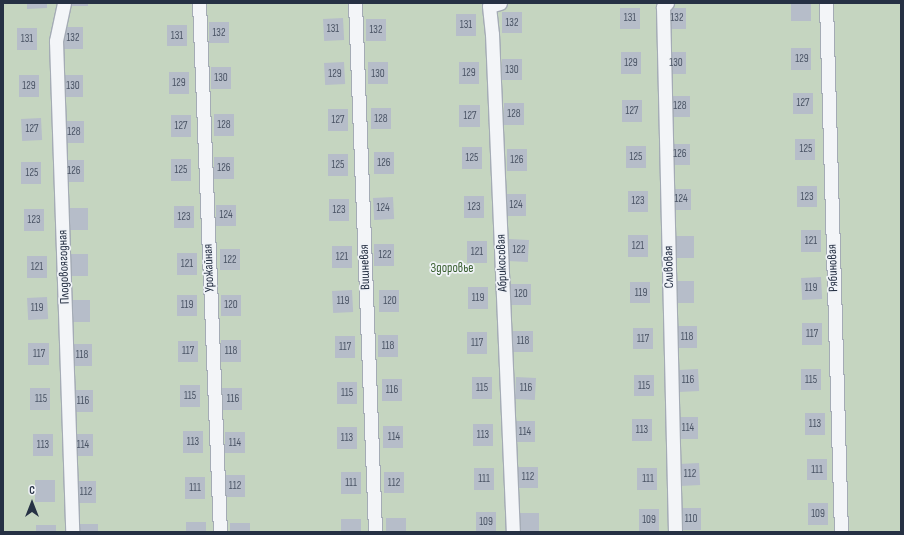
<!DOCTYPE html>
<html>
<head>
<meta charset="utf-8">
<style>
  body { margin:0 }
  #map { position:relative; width:904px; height:535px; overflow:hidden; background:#e0e4ea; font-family:"Sofia Sans Condensed",sans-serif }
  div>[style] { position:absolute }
  .green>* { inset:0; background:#c5d5c0; transform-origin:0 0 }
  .building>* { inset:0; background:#b6bdc9; transform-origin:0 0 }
  .roads { filter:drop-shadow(1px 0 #a4abb5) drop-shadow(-1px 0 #a4abb5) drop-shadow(0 1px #a4abb5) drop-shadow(0 -1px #a4abb5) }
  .street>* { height:13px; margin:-6.5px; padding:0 6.5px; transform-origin:6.5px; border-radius:6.5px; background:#f3f5f8 }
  span { translate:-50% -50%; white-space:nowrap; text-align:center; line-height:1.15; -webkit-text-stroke:3.5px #f0f3f8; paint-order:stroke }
  .number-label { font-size:11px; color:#4a5465 }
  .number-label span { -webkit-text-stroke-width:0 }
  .street-label { font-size:13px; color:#263144 }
  .park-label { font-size:13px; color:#3b6132 }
  .frame { position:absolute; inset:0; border:4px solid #263144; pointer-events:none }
  .north { position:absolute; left:12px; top:483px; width:40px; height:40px; -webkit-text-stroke:3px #f0f3f8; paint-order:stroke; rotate:0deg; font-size:11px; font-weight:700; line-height:16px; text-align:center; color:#263144 }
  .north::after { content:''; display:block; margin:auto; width:14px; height:18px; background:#263144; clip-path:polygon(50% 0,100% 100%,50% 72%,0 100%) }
</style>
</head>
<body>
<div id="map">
  <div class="green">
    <i style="left:3px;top:3px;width:898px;height:529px"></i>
  </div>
  <div class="building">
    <i style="clip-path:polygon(27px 3px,47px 3px,47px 8px,27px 9px)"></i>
    <i style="left:68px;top:3px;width:20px;height:3px"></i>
    <i style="left:791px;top:3px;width:20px;height:18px"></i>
    <i style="left:620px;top:8px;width:20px;height:21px"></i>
    <i style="left:666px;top:8px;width:20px;height:21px"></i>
    <i style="left:502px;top:12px;width:20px;height:21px"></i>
    <i style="left:456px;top:14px;width:20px;height:22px"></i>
    <i style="left:343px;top:18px;width:22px;height:20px;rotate:87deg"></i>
    <i style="left:366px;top:19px;width:20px;height:22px"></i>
    <i style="left:209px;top:22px;width:20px;height:21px"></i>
    <i style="left:167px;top:25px;width:20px;height:21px"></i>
    <i style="left:83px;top:27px;width:22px;height:20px;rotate:90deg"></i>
    <i style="left:17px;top:28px;width:20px;height:22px"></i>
    <i style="left:791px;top:48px;width:20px;height:22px"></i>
    <i style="left:641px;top:52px;width:22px;height:20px;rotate:90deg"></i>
    <i style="left:666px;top:52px;width:20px;height:22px"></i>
    <i style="left:502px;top:59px;width:20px;height:21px"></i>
    <i style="left:344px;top:62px;width:22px;height:20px;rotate:87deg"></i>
    <i style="left:388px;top:62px;width:22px;height:20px;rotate:90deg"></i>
    <i style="left:459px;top:62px;width:20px;height:22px"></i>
    <i style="left:231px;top:67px;width:22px;height:20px;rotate:90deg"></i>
    <i style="left:169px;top:72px;width:20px;height:22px"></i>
    <i style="left:19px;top:75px;width:20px;height:22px"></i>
    <i style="left:63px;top:75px;width:20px;height:22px"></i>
    <i style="left:793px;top:93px;width:20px;height:21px"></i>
    <i style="left:670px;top:96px;width:20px;height:21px"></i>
    <i style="left:622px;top:100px;width:20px;height:22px"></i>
    <i style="left:504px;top:103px;width:20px;height:22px"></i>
    <i style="left:480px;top:105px;width:22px;height:21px;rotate:90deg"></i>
    <i style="left:371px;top:108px;width:20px;height:21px"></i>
    <i style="left:328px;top:109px;width:20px;height:22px"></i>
    <i style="left:214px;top:114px;width:20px;height:22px"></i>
    <i style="left:191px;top:115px;width:22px;height:20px;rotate:90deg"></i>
    <i style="left:41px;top:118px;width:22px;height:20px;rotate:87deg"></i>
    <i style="left:64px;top:121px;width:20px;height:22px"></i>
    <i style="left:795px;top:139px;width:20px;height:21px"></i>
    <i style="left:670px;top:144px;width:20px;height:21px"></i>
    <i style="left:626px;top:146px;width:20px;height:22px"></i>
    <i style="left:462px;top:147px;width:20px;height:22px"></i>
    <i style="left:507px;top:149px;width:20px;height:22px"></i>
    <i style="left:394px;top:152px;width:22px;height:20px;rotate:90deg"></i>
    <i style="left:348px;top:154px;width:22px;height:20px;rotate:90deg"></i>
    <i style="left:234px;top:157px;width:22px;height:20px;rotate:90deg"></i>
    <i style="left:191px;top:159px;width:22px;height:20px;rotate:90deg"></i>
    <i style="left:84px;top:160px;width:22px;height:20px;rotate:90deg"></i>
    <i style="left:21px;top:162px;width:20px;height:22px"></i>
    <i style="left:797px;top:186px;width:20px;height:21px"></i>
    <i style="left:671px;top:189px;width:20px;height:21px"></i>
    <i style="left:628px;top:191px;width:20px;height:21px"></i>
    <i style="left:506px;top:194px;width:20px;height:22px"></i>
    <i style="left:484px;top:196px;width:22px;height:20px;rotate:90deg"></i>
    <i style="left:393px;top:197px;width:22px;height:20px;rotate:87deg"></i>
    <i style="left:349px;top:199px;width:22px;height:20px;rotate:90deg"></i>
    <i style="left:216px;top:205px;width:20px;height:21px"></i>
    <i style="left:194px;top:206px;width:22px;height:20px;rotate:90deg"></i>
    <i style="left:88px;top:208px;width:22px;height:20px;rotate:90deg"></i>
    <i style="left:24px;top:209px;width:20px;height:22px"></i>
    <i style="left:821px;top:230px;width:22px;height:20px;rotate:90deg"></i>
    <i style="left:628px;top:235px;width:20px;height:22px"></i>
    <i style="left:674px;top:236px;width:20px;height:22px"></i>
    <i style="left:509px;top:239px;width:20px;height:22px;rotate:3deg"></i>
    <i style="left:467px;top:241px;width:20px;height:22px"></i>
    <i style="left:374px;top:244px;width:20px;height:22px"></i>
    <i style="left:332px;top:246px;width:20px;height:22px"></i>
    <i style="left:220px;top:249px;width:20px;height:21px"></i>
    <i style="left:177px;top:253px;width:20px;height:22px"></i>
    <i style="left:68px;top:254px;width:20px;height:22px"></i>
    <i style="left:27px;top:256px;width:20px;height:22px"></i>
    <i style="left:821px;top:277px;width:22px;height:20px;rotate:87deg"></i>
    <i style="left:674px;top:281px;width:20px;height:22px"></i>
    <i style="left:630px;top:282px;width:20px;height:21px"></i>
    <i style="left:511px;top:284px;width:20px;height:21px"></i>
    <i style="left:468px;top:287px;width:20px;height:22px"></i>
    <i style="left:352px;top:290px;width:22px;height:20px;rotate:87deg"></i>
    <i style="left:379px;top:290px;width:20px;height:22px"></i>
    <i style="left:177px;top:295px;width:20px;height:21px"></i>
    <i style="left:221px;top:295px;width:20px;height:21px"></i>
    <i style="left:47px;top:297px;width:22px;height:20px;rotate:87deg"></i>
    <i style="left:70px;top:300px;width:20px;height:22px"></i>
    <i style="left:822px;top:323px;width:22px;height:20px;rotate:90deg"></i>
    <i style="left:677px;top:326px;width:20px;height:22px"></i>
    <i style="left:633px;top:328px;width:20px;height:21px"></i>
    <i style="left:513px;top:331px;width:20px;height:21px"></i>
    <i style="left:487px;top:332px;width:22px;height:20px;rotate:90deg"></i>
    <i style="left:378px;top:335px;width:20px;height:22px"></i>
    <i style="left:355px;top:336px;width:22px;height:20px;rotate:90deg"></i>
    <i style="left:221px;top:340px;width:20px;height:22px"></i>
    <i style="left:178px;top:341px;width:20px;height:21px"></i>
    <i style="left:49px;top:343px;width:22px;height:21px;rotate:90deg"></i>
    <i style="left:92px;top:344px;width:22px;height:20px;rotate:90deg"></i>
    <i style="left:698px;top:369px;width:22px;height:20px;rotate:87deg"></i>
    <i style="left:801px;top:369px;width:20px;height:21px"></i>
    <i style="left:634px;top:375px;width:20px;height:21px"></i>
    <i style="left:492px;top:377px;width:22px;height:20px;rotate:90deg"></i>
    <i style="left:516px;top:377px;width:20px;height:22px;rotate:3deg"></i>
    <i style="left:402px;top:379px;width:22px;height:20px;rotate:90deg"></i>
    <i style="left:337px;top:382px;width:20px;height:22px"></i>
    <i style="left:180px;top:385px;width:20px;height:22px"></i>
    <i style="left:30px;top:388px;width:20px;height:22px"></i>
    <i style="left:222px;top:388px;width:20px;height:22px"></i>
    <i style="left:73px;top:390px;width:20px;height:22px"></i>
    <i style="left:805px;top:413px;width:20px;height:22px"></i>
    <i style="left:678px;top:417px;width:20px;height:22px"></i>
    <i style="left:632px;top:419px;width:20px;height:22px"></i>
    <i style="left:515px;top:421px;width:20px;height:21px"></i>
    <i style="left:493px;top:424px;width:22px;height:20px;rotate:90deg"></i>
    <i style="left:383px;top:426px;width:20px;height:22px"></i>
    <i style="left:357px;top:427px;width:22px;height:20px;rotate:90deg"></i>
    <i style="left:183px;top:431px;width:20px;height:22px"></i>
    <i style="left:225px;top:432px;width:20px;height:21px"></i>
    <i style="left:33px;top:434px;width:20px;height:22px"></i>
    <i style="left:93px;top:434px;width:22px;height:20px;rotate:90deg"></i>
    <i style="left:807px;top:459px;width:20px;height:21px"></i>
    <i style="left:699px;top:463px;width:22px;height:20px;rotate:87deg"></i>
    <i style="left:518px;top:467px;width:20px;height:21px"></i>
    <i style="left:494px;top:468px;width:22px;height:20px;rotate:90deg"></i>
    <i style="left:637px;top:468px;width:20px;height:22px"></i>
    <i style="left:341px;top:472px;width:20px;height:22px"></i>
    <i style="left:384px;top:472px;width:20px;height:21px"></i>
    <i style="left:245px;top:475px;width:22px;height:20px;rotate:90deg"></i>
    <i style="left:185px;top:477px;width:20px;height:22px"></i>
    <i style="left:35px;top:480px;width:20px;height:22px"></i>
    <i style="left:76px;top:481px;width:20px;height:22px"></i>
    <i style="left:808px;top:503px;width:20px;height:22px"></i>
    <i style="left:681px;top:508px;width:20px;height:22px"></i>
    <i style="left:659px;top:509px;width:22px;height:20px;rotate:90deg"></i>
    <i style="left:476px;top:512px;width:20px;height:20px"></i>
    <i style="left:519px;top:513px;width:20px;height:19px"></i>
    <i style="left:406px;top:518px;width:14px;height:20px;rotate:90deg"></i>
    <i style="left:361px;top:519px;width:13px;height:20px;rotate:90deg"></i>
    <i style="left:186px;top:522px;width:20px;height:10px"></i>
    <i style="left:230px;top:523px;width:20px;height:9px"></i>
    <i style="left:78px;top:524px;width:20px;height:8px"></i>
    <i style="left:36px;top:525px;width:20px;height:7px"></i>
  </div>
  <div class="roads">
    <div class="street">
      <i style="left:64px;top:3px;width:39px;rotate:102deg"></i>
      <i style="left:56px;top:41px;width:491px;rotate:88.1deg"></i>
      <i style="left:199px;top:3px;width:529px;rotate:87.73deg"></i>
      <i style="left:355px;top:3px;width:529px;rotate:87.83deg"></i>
      <i style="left:500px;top:3px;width:11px;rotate:165deg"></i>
      <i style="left:489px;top:6px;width:28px;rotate:84deg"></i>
      <i style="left:492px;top:34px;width:498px;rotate:87.6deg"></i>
      <i style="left:667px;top:3px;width:6px;rotate:135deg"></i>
      <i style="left:663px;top:7px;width:525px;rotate:88.69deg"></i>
      <i style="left:826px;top:3px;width:529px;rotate:88.38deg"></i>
    </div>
  </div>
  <div class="number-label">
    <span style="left:630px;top:18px">131</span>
    <span style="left:677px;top:18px">132</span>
    <span style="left:512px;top:23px">132</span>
    <span style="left:466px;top:25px">131</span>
    <span style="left:333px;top:29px">131</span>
    <span style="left:376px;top:30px">132</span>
    <span style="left:219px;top:33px">132</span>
    <span style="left:177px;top:36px">131</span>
    <span style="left:73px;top:38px">132</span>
    <span style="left:27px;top:39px">131</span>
    <span style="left:802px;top:59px">129</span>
    <span style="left:631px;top:63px">129</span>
    <span style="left:676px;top:63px">130</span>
    <span style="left:512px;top:70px">130</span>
    <span style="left:469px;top:73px">129</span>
    <span style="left:335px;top:74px">129</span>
    <span style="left:378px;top:74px">130</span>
    <span style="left:221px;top:78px">130</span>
    <span style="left:179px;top:83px">129</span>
    <span style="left:29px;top:86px">129</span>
    <span style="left:73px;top:86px">130</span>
    <span style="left:803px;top:103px">127</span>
    <span style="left:680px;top:106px">128</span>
    <span style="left:632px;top:111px">127</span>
    <span style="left:514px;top:114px">128</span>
    <span style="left:470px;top:116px">127</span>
    <span style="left:381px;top:119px">128</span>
    <span style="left:338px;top:120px">127</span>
    <span style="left:224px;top:125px">128</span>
    <span style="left:181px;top:126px">127</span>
    <span style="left:32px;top:129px">127</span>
    <span style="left:74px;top:132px">128</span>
    <span style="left:806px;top:149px">125</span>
    <span style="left:680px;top:154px">126</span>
    <span style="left:636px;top:157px">125</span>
    <span style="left:472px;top:158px">125</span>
    <span style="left:517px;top:160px">126</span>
    <span style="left:384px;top:163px">126</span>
    <span style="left:338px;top:165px">125</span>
    <span style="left:224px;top:168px">126</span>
    <span style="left:181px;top:170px">125</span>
    <span style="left:74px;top:171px">126</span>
    <span style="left:32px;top:173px">125</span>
    <span style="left:807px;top:197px">123</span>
    <span style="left:681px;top:199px">124</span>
    <span style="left:638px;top:201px">123</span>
    <span style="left:516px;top:205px">124</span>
    <span style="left:474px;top:207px">123</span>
    <span style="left:383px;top:208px">124</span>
    <span style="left:339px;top:210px">123</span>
    <span style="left:226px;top:215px">124</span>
    <span style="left:184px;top:217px">123</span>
    <span style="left:34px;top:220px">123</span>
    <span style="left:811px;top:241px">121</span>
    <span style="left:638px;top:246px">121</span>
    <span style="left:519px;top:250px">122</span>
    <span style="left:477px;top:252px">121</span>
    <span style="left:385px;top:255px">122</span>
    <span style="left:342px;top:257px">121</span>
    <span style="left:230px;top:260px">122</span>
    <span style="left:187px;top:264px">121</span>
    <span style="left:37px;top:267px">121</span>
    <span style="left:811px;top:288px">119</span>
    <span style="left:641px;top:293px">119</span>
    <span style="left:521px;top:294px">120</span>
    <span style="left:478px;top:298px">119</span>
    <span style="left:343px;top:301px">119</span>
    <span style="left:390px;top:301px">120</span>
    <span style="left:187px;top:305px">119</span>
    <span style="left:231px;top:305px">120</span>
    <span style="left:37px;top:308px">119</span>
    <span style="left:812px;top:334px">117</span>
    <span style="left:687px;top:337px">118</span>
    <span style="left:643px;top:339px">117</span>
    <span style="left:523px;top:341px">118</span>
    <span style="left:477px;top:343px">117</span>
    <span style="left:388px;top:346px">118</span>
    <span style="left:345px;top:347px">117</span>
    <span style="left:188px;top:351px">117</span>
    <span style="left:231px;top:351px">118</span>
    <span style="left:39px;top:354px">117</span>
    <span style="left:82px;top:355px">118</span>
    <span style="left:688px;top:380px">116</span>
    <span style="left:811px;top:380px">115</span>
    <span style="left:644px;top:386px">115</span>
    <span style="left:482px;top:388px">115</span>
    <span style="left:526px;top:388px">116</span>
    <span style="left:392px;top:390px">116</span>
    <span style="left:347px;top:393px">115</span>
    <span style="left:190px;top:396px">115</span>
    <span style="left:41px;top:399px">115</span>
    <span style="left:233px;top:399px">116</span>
    <span style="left:83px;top:401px">116</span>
    <span style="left:815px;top:424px">113</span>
    <span style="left:688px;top:428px">114</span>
    <span style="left:642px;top:430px">113</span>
    <span style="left:525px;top:432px">114</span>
    <span style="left:483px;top:435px">113</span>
    <span style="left:394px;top:437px">114</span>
    <span style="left:347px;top:438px">113</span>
    <span style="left:193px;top:442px">113</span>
    <span style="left:235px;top:443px">114</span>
    <span style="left:43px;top:445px">113</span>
    <span style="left:83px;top:445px">114</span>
    <span style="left:817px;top:470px">111</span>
    <span style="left:690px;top:474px">112</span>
    <span style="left:528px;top:477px">112</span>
    <span style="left:484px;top:479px">111</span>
    <span style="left:648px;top:479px">111</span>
    <span style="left:351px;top:483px">111</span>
    <span style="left:394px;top:483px">112</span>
    <span style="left:235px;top:486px">112</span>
    <span style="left:195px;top:488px">111</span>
    <span style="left:86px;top:492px">112</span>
    <span style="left:818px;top:514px">109</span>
    <span style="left:691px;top:519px">110</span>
    <span style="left:649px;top:520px">109</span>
    <span style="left:486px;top:522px">109</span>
  </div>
  <div class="street-label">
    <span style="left:502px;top:263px;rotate:-92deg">Абрикосовая</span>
    <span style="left:64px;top:267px;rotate:-92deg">Плодовоягодная</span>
    <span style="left:365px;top:267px;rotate:-92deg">Вишневая</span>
    <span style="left:669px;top:267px;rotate:-91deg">Сливовая</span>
    <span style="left:209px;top:268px;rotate:-92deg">Урожайная</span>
    <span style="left:833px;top:268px;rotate:-92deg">Рябиновая</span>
  </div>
  <div class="park-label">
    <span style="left:452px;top:268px">Здоровье</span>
  </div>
  <div class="frame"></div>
  <div class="north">С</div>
</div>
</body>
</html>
